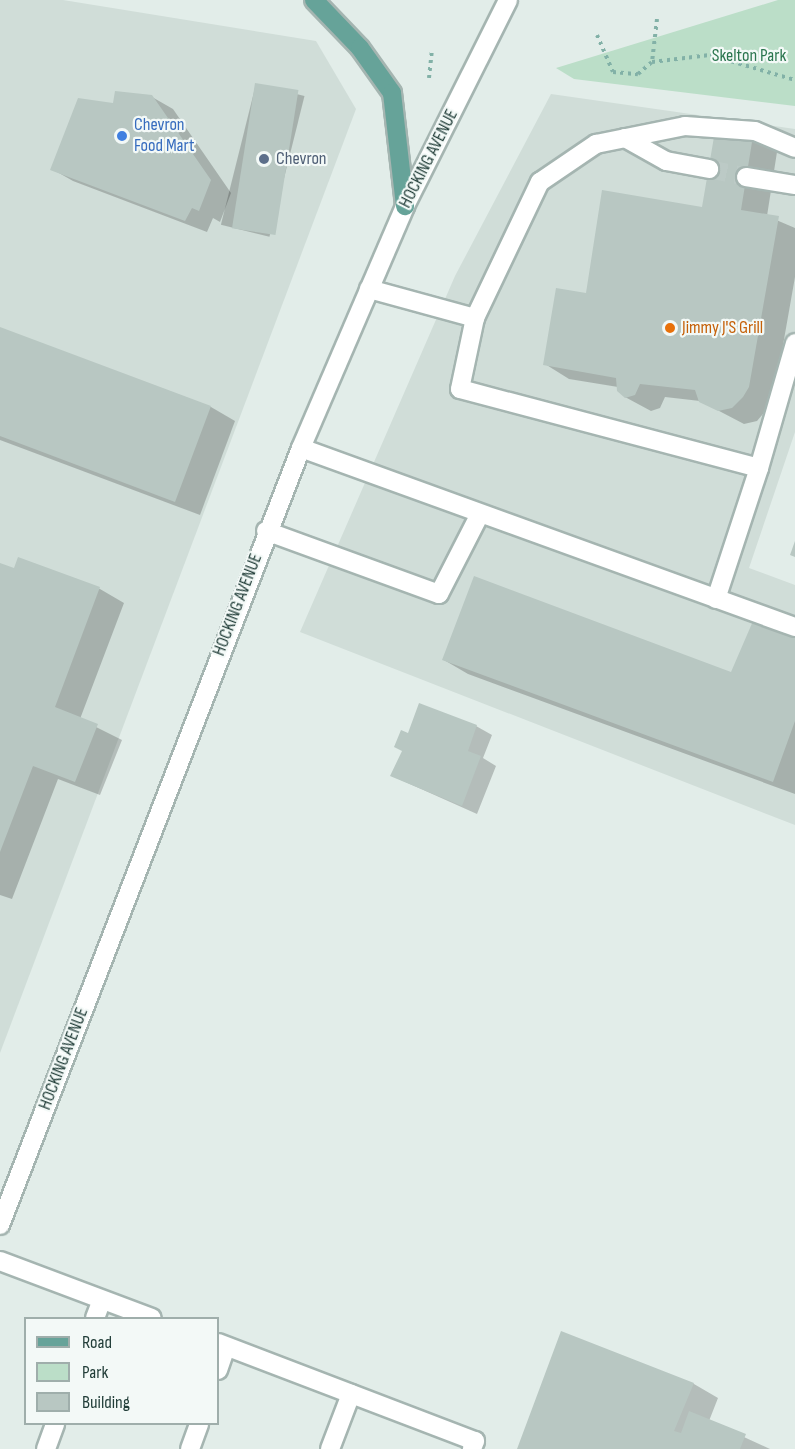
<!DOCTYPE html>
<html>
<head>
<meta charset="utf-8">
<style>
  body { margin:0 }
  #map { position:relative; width:795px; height:1449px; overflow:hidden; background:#e2ede9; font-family:"Sofia Sans Condensed",sans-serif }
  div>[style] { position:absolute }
  .built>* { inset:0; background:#d0ddd8 }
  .green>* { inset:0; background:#bbdec8 }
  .shadow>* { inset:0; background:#0003; transform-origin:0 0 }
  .building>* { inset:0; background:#b8c7c2; transform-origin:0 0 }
  .minor-tunnel>* { height:18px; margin-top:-9px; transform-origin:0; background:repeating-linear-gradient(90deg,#bccac6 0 18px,transparent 0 27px) }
  .path>* { height:4px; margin-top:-2px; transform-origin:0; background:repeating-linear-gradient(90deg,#82b1a7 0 3px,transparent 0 7.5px) }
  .roads { filter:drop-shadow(2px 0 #a5b5b1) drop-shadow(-2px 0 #a5b5b1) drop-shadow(0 2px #a5b5b1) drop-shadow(0 -2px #a5b5b1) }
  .minor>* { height:18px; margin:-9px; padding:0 9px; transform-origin:9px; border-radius:9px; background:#fff }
  .major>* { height:18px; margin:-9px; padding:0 9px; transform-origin:9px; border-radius:9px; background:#66a399 }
  .dots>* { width:16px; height:16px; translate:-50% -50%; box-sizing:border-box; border:3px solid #f3f9f7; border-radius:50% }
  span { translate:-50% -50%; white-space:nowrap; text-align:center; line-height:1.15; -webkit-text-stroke:4.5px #f3f9f7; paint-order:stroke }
  .park-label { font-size:18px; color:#2b764f }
  .shop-label { font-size:18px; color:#366cbe }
  .left { translate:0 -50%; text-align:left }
  .service-label { font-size:18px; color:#4e5e75 }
  .street-label { font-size:18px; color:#223e39 }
  .food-label { font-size:18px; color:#c56008 }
  .legend { position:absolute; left:24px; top:1317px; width:195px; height:108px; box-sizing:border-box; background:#f3f9f7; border:2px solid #9faeab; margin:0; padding:8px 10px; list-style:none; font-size:18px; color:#223e39 }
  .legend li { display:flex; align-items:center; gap:12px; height:30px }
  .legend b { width:30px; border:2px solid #9faeab }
</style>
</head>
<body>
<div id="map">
  <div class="built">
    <i style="clip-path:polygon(0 0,63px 0,316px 41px,356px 109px,0 1053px)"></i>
    <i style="clip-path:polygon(551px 94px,795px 129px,795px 432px,749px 568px,795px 585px,795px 825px,300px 632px,455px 276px)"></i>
  </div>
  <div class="green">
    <i style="clip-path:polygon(778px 0,795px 0,795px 106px,574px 79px,556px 68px)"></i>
  </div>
  <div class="shadow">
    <i style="left:256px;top:84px;width:50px;height:145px;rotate:14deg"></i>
    <i style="clip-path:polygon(152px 97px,173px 109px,231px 193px,220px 222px,213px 218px,207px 232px,73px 181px,52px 169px,115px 104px)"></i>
    <i style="clip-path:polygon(752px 137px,777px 152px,767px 216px,795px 228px,795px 277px,773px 402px,757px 421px,744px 424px,700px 401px,665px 397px,660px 408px,651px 411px,625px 397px,618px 387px,569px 379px,545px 364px,588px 294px,704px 208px)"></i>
    <i style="clip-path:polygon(0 328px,211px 407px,235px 421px,200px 515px,0 440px)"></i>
    <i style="clip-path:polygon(19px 559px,100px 589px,124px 603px,80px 719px,122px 740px,100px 795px,58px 779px,12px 899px,0 895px,0 564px,15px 570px)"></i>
    <i style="clip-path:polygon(795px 638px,795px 794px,468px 674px,444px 660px,731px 674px)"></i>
    <i style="clip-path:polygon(476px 726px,492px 735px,483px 758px,496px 766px,477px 814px,392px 776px)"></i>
    <i style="clip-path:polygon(562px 1333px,694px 1384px,718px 1398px,709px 1421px,770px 1449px,518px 1449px)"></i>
  </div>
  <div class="building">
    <i style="left:255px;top:83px;width:44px;height:147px;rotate:9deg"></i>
    <i style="clip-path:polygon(115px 91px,152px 95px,211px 180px,199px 211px,192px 208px,185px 221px,50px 170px,78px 98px,113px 103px)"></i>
    <i style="clip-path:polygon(715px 131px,753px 136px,741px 210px,779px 216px,749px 387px,743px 397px,732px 408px,718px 411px,699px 402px,695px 390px,640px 384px,635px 395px,625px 398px,617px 391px,616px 378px,543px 365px,556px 288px,586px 293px,602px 190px,702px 207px)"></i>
    <i style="clip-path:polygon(0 327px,211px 406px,175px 502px,0 436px)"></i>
    <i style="clip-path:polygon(795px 541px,795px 557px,790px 555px)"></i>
    <i style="clip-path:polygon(18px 557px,100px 587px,55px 707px,98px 724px,75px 782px,33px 766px,0 852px,0 563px,14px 568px)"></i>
    <i style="clip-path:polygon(474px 576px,731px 672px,753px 621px,795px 636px,795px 721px,773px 782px,442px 660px)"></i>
    <i style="clip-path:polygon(419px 703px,477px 725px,468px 751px,481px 756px,462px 806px,390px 776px,402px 751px,394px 747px,401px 730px,408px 733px)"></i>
    <i style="clip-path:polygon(561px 1331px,694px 1383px,674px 1431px,681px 1433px,689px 1411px,746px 1434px,740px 1449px,517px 1449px)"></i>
  </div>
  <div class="minor-tunnel">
    <i style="left:709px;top:169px;width:38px;rotate:12deg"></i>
  </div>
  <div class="path">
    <i style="left:657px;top:19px;width:43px;rotate:96.6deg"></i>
    <i style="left:652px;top:62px;width:58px;rotate:-6.9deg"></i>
    <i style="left:710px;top:55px;width:89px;rotate:16.4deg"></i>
    <i style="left:597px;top:35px;width:40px;rotate:66.6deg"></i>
    <i style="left:613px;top:72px;width:25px;rotate:5deg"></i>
    <i style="left:638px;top:74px;width:18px;rotate:-41deg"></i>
    <i style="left:429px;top:78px;width:28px;rotate:-84deg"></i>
  </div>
  <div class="roads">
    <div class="minor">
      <i style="left:625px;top:138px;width:47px;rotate:29.3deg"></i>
      <i style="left:666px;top:161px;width:44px;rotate:10.5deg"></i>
      <i style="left:746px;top:177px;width:50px;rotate:9.3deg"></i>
      <i style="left:369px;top:289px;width:110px;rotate:15.3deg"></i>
      <i style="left:301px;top:448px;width:525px;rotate:19.92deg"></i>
      <i style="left:759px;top:468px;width:309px;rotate:-165.2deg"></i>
      <i style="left:460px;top:389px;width:73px;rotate:-78.1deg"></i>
      <i style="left:475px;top:318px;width:151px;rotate:-64.5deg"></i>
      <i style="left:540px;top:182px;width:68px;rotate:-34.2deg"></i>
      <i style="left:596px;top:144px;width:91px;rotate:-11.4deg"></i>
      <i style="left:685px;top:126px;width:70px;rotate:4.1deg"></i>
      <i style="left:755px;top:131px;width:43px;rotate:23deg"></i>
      <i style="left:266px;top:531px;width:184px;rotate:20deg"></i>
      <i style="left:439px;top:594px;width:90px;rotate:-62.9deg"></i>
      <i style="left:716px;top:599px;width:138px;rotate:-71.8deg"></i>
      <i style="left:759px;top:468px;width:130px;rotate:-73.9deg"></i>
      <i style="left:0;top:1225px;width:833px;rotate:-68.82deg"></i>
      <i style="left:301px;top:448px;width:263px;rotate:-66.7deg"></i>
      <i style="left:405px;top:206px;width:230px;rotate:-63.4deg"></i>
      <i style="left:0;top:1261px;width:162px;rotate:20.6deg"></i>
      <i style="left:95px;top:1318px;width:19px;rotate:-69deg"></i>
      <i style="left:218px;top:1343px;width:275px;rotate:20.9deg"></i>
      <i style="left:475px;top:1441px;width:9px;rotate:111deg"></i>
      <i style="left:218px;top:1370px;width:24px;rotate:-71deg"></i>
      <i style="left:46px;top:1449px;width:27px;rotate:-70deg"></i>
      <i style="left:190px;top:1449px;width:27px;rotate:-70deg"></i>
      <i style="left:330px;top:1449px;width:59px;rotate:-69.1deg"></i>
    </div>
    <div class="major">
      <i style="left:314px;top:0;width:66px;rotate:46.2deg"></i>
      <i style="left:360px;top:48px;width:55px;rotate:54.6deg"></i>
      <i style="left:392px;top:93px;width:114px;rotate:83.4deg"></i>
    </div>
  </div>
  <div class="dots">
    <i style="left:122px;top:136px;background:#3f7fe0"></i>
    <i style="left:264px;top:159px;background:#5c6f8a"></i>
    <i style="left:670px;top:328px;background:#e8710a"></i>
  </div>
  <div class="park-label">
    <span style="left:749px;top:56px">Skelton Park</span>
  </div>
  <div class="shop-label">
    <span class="left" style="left:134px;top:136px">Chevron<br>Food Mart</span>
  </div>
  <div class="service-label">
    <span class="left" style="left:276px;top:159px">Chevron</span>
  </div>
  <div class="street-label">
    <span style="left:429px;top:159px;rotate:-63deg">HOCKING AVENUE</span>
    <span style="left:238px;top:605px;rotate:-69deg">HOCKING AVENUE</span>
    <span style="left:64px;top:1059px;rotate:-69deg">HOCKING AVENUE</span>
  </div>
  <div class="food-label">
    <span class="left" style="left:682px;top:328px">Jimmy J'S Grill</span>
  </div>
  <ul class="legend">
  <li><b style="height:8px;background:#66a399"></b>Road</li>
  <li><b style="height:16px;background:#bbdec8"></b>Park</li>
  <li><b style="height:16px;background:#b8c7c2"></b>Building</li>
  </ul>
</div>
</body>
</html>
